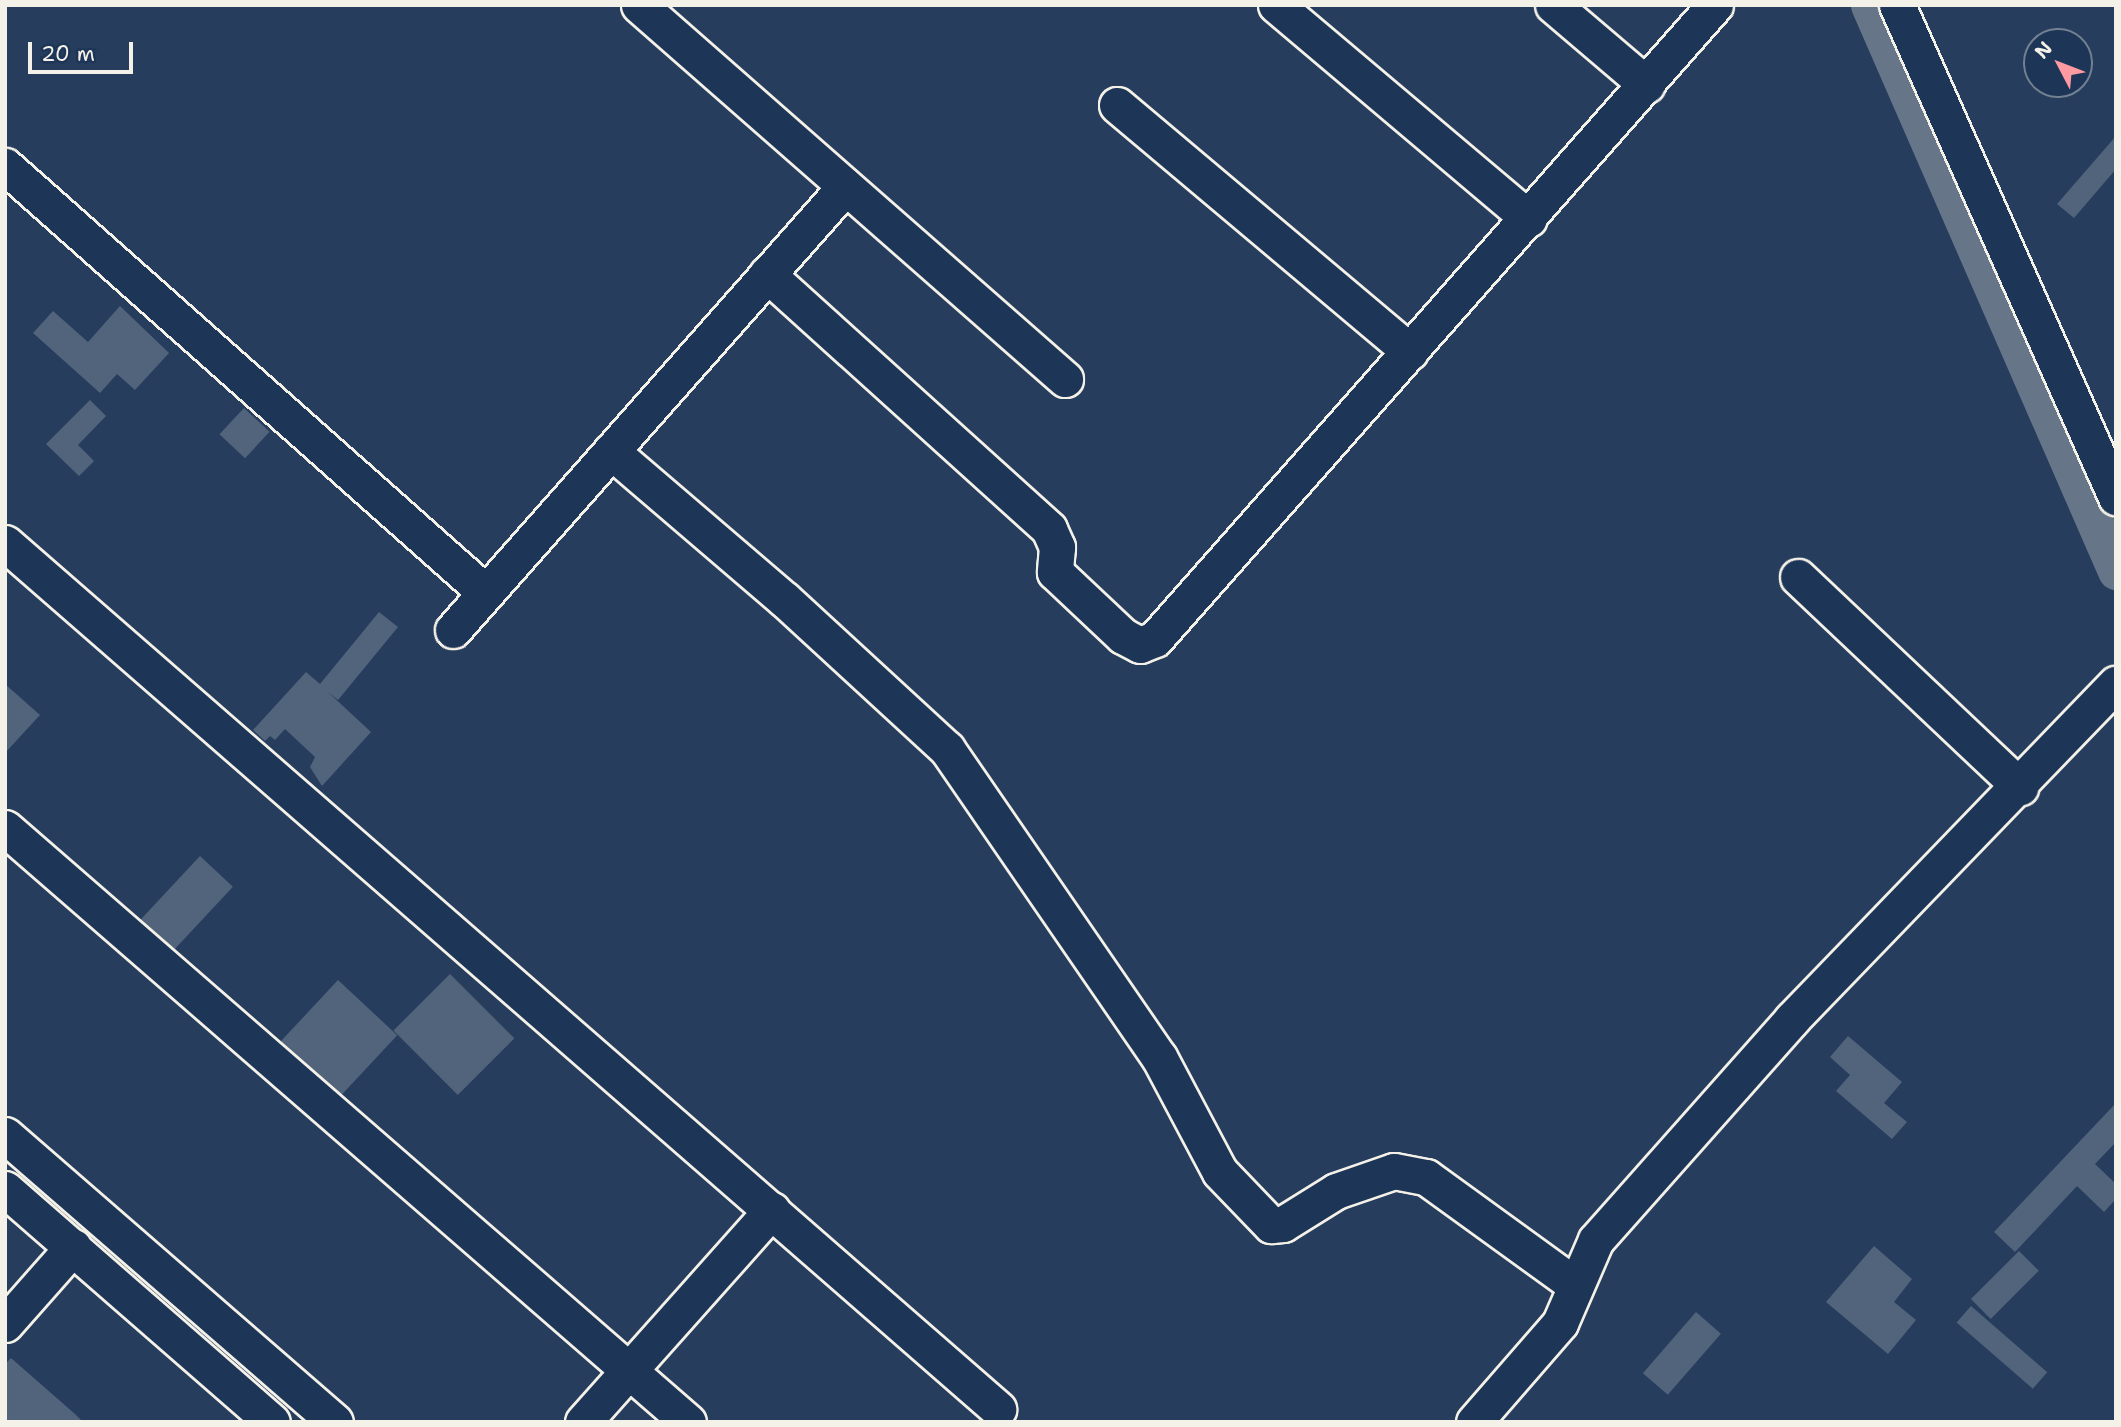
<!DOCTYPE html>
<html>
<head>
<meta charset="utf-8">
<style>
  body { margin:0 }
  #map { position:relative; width:2121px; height:1427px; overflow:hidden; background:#263d5d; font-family:"Shantell Sans",sans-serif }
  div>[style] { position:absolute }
  .canal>* { height:37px; margin:-18.5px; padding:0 18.5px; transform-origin:18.5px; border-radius:18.5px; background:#677588 }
  .building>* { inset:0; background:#52647b; transform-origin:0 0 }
  .roads { filter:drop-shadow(2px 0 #f4f1e8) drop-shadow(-2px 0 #f4f1e8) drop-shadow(0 2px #f4f1e8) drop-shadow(0 -2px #f4f1e8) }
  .street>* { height:35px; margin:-17.5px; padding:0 17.5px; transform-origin:17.5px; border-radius:17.5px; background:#1d3557 }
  span { translate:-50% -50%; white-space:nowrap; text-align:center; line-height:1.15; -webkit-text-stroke:5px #1d3557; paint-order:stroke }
  .frame { position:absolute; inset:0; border:7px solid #f4f1e8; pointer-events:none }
  .north { position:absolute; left:2023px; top:28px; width:70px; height:70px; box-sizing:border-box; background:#1d3557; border:2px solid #738091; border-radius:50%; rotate:312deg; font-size:19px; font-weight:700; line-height:28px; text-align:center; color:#f4f1e8 }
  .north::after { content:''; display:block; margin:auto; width:24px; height:32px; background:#ff9aa2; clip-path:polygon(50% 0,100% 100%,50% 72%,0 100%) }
  .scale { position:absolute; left:28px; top:42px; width:105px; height:32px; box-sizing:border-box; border:4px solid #f4f1e8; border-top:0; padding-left:9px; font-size:21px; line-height:24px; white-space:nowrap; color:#f4f1e8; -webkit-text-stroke:5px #1d3557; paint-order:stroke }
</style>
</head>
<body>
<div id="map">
  <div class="canal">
    <i style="left:1869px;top:5px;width:618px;rotate:66.42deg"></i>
  </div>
  <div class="building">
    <i style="clip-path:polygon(2116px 136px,2116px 169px,2074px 218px,2057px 204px)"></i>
    <i style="clip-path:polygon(120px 306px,169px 353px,135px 390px,117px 374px,100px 393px,33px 333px,53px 311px,88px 342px)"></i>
    <i style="clip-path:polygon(90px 400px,106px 416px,78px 445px,94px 461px,79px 476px,46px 444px)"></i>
    <i style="left:244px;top:408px;width:35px;height:36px;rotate:43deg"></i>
    <i style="clip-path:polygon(379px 612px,398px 627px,338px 700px,328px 692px,371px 732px,322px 786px,310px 767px,315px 757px,285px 729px,275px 740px,270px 736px,265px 741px,253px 730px,306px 672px,320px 684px)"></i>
    <i style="clip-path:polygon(5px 684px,40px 715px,5px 753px)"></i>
    <i style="left:200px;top:856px;width:45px;height:90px;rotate:43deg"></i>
    <i style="left:450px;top:974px;width:91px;height:80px;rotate:45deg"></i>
    <i style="left:338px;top:980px;width:81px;height:89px;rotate:43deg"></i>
    <i style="clip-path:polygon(1848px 1036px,1902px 1082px,1884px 1103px,1907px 1122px,1892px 1139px,1836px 1091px,1850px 1075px,1830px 1057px)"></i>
    <i style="clip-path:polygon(2116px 1103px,2116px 1142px,2095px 1164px,2116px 1184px,2116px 1199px,2104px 1212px,2077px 1186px,2015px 1252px,1994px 1232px)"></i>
    <i style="clip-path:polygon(1874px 1246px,1912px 1279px,1894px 1302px,1916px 1320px,1888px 1354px,1826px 1302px)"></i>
    <i style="left:2019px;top:1251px;width:28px;height:68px;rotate:45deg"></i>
    <i style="left:1971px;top:1306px;width:101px;height:22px;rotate:41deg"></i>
    <i style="left:1696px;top:1312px;width:33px;height:81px;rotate:41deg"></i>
    <i style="clip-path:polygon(11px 1358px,75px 1414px,83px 1422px,5px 1422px,5px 1364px)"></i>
  </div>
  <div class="roads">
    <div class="street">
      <i style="left:639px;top:5px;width:567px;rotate:41.28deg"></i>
      <i style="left:1276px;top:5px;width:331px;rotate:40.2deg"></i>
      <i style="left:1553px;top:5px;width:123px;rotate:40.4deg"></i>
      <i style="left:1897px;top:5px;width:539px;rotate:66.01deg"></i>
      <i style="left:1117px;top:105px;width:383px;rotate:40.1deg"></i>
      <i style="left:5px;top:166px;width:643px;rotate:41.6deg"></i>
      <i style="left:767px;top:274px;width:380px;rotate:42.1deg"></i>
      <i style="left:1049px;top:529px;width:20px;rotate:66deg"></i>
      <i style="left:1057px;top:547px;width:25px;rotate:95deg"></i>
      <i style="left:1055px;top:572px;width:93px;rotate:43.3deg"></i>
      <i style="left:1123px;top:636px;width:19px;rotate:28deg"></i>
      <i style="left:1140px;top:645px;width:16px;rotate:-22deg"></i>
      <i style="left:1155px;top:639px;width:846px;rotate:-48.55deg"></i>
      <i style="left:611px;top:451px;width:229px;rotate:40.6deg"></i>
      <i style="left:785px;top:600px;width:220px;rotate:42.6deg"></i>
      <i style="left:947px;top:749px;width:374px;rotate:55.5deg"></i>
      <i style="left:1159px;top:1057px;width:130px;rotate:62.1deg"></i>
      <i style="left:1220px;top:1172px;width:74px;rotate:46.1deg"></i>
      <i style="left:1271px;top:1225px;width:12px;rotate:-5deg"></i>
      <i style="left:1283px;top:1224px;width:62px;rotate:-31.9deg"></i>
      <i style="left:1336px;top:1191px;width:61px;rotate:-19deg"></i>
      <i style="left:1394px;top:1171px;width:33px;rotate:11deg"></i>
      <i style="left:1426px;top:1177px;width:183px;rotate:35.9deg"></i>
      <i style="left:5px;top:543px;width:1318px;rotate:41.09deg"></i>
      <i style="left:1798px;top:577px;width:306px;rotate:43.4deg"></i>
      <i style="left:453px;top:630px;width:592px;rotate:-48.5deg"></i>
      <i style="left:5px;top:828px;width:905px;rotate:41.01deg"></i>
      <i style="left:5px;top:1135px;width:437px;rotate:41deg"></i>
      <i style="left:5px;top:1189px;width:354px;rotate:41.1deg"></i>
      <i style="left:5px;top:1324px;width:103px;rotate:-48.6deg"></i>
      <i style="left:583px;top:1422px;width:284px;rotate:-48.3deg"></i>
      <i style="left:1474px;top:1422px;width:131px;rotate:-49deg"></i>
      <i style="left:1560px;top:1323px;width:90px;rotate:-66.6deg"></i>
      <i style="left:1596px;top:1240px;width:295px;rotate:-48.4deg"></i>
      <i style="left:1792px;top:1019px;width:466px;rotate:-46deg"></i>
    </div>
  </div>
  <div class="frame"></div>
  <div class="north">N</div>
  <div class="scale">20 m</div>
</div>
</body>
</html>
